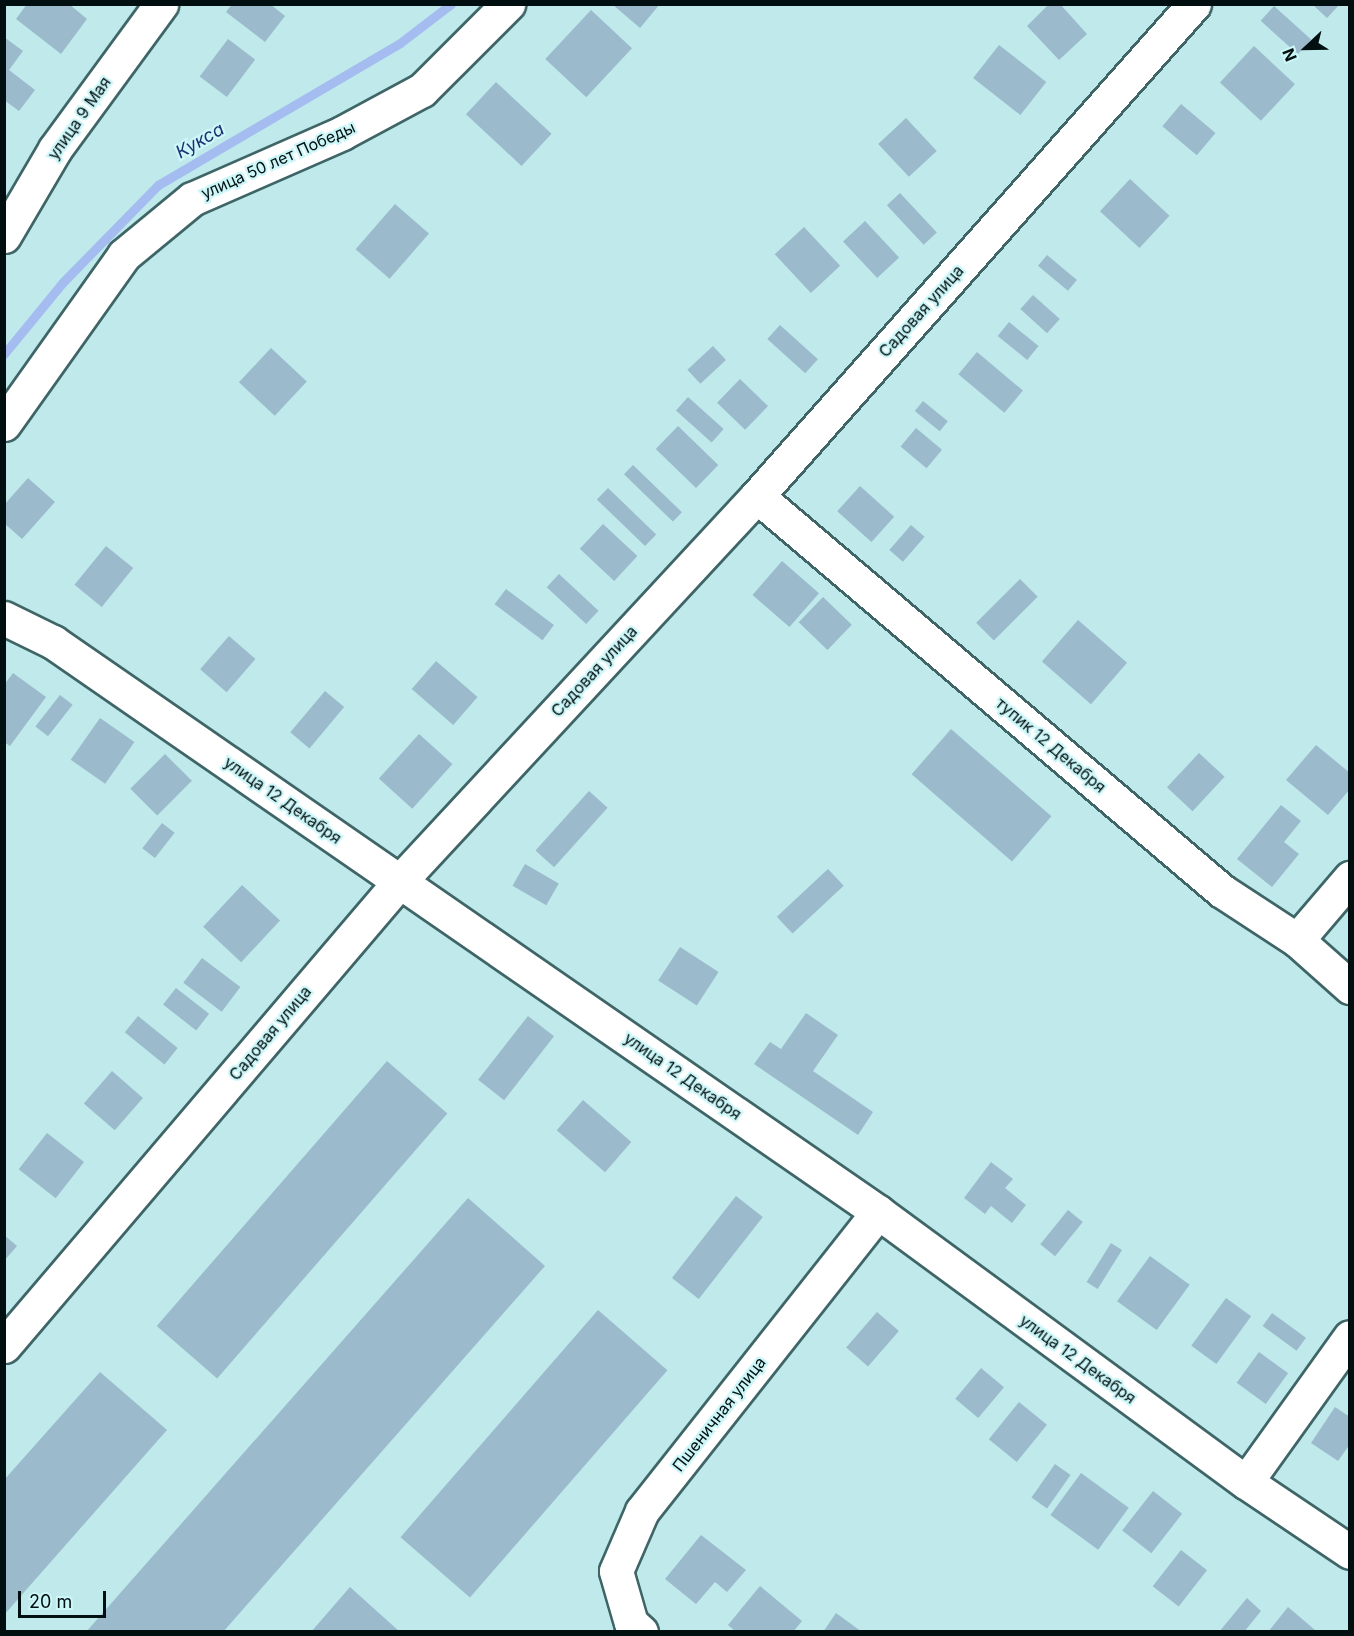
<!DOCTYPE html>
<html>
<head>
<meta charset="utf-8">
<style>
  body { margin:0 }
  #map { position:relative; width:1354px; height:1636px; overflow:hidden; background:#bfe9ea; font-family:Inter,sans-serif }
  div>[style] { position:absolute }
  .stream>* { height:9px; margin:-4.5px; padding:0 4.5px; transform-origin:4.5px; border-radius:4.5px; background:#a4bcf0 }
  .building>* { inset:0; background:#9bbbcd; transform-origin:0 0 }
  .roads { filter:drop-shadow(2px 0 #3f6567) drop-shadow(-2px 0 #3f6567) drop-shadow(0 2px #3f6567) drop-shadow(0 -2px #3f6567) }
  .minor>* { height:33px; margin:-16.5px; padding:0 16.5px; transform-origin:16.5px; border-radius:16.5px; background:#fff }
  span { translate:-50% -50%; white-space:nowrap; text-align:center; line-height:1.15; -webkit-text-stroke:4.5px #ccf6f8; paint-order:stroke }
  .street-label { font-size:16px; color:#020f10 }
  .water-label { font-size:18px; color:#1b316e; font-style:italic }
  .frame { position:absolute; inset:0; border:6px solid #020f10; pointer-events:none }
  .north { position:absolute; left:1276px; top:18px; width:60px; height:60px; -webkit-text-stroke:4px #ccf6f8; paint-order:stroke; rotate:248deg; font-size:16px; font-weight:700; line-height:24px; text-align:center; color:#020f10 }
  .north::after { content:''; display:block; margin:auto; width:21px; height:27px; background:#020f10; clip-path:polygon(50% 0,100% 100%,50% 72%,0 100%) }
  .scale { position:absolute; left:18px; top:1591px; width:88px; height:27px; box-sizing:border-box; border:3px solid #020f10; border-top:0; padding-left:8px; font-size:18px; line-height:21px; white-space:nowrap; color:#020f10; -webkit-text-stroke:4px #ccf6f8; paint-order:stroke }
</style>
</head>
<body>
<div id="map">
  <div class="stream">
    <i style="left:4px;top:354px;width:93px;rotate:-50.7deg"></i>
    <i style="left:63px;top:282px;width:136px;rotate:-45.6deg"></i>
    <i style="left:158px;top:185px;width:281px;rotate:-30.4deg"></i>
    <i style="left:400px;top:43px;width:64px;rotate:-37.4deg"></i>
  </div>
  <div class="building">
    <i style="clip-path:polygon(27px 4px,69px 4px,87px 19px,61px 54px,16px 19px)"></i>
    <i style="clip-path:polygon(232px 4px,270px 4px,285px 16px,265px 42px,226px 12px)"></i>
    <i style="clip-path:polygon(612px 4px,660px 4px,640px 28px)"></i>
    <i style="clip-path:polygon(1049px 4px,1060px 4px,1087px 34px,1059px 60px,1027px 26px)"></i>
    <i style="clip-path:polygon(1312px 4px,1340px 4px,1327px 18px)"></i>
    <i style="left:1274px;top:6px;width:50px;height:20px;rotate:42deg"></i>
    <i style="left:591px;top:10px;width:56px;height:67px;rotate:43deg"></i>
    <i style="clip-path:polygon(4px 37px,23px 51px,9px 70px,35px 90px,19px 111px,4px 100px)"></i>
    <i style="left:228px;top:39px;width:34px;height:47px;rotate:37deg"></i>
    <i style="left:999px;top:45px;width:60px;height:42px;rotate:38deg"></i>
    <i style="left:1254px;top:46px;width:56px;height:50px;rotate:43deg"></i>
    <i style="left:496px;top:82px;width:76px;height:44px;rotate:43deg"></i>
    <i style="left:1181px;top:104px;width:45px;height:29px;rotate:40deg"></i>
    <i style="left:906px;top:118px;width:45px;height:38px;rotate:47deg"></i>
    <i style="left:1130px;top:179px;width:54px;height:44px;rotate:43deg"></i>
    <i style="left:900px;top:193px;width:54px;height:18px;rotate:47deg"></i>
    <i style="left:395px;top:204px;width:45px;height:60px;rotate:41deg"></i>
    <i style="left:865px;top:221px;width:50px;height:30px;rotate:47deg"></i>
    <i style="left:804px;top:227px;width:53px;height:40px;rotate:47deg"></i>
    <i style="left:1047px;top:255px;width:39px;height:14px;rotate:40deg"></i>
    <i style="left:1033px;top:295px;width:36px;height:19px;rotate:42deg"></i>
    <i style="left:1009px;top:322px;width:38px;height:18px;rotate:39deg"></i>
    <i style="left:780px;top:325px;width:51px;height:19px;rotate:42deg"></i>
    <i style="left:713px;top:346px;width:19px;height:35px;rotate:47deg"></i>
    <i style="left:271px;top:348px;width:49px;height:47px;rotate:43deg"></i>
    <i style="left:977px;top:352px;width:60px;height:29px;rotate:40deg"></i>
    <i style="left:740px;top:379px;width:39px;height:33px;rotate:44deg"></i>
    <i style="left:688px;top:397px;width:48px;height:18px;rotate:42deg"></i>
    <i style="left:923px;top:401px;width:32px;height:13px;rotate:39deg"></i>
    <i style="left:678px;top:426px;width:56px;height:32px;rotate:44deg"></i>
    <i style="left:916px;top:428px;width:34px;height:24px;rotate:40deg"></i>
    <i style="left:633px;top:465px;width:68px;height:13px;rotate:44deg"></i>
    <i style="clip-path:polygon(28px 478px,55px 502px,22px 539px,4px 523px,4px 505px)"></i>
    <i style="left:860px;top:486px;width:46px;height:34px;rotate:42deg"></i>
    <i style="left:608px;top:488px;width:67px;height:16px;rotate:44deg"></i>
    <i style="left:603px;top:524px;width:47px;height:34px;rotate:43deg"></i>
    <i style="left:911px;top:525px;width:18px;height:33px;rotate:41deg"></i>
    <i style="left:106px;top:546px;width:35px;height:50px;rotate:39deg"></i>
    <i style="left:782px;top:561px;width:49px;height:45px;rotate:41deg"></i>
    <i style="left:559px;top:574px;width:54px;height:18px;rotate:43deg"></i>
    <i style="left:1020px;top:579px;width:25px;height:62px;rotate:45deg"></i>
    <i style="left:506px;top:589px;width:60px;height:19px;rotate:37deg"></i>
    <i style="left:823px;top:597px;width:40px;height:35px;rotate:44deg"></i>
    <i style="left:1078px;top:620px;width:65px;height:55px;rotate:41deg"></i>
    <i style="left:229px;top:636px;width:35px;height:44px;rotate:41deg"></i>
    <i style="left:436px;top:661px;width:55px;height:37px;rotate:41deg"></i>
    <i style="clip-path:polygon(13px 673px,46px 697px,10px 746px,4px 742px,4px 685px)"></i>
    <i style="left:325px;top:691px;width:25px;height:54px;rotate:40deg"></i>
    <i style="left:60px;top:695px;width:16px;height:40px;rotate:38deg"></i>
    <i style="left:100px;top:718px;width:42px;height:51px;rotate:35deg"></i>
    <i style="left:951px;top:729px;width:133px;height:60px;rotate:41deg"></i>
    <i style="left:419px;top:734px;width:45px;height:60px;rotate:42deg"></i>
    <i style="clip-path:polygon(1316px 745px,1350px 773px,1350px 789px,1328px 815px,1286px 780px)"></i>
    <i style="left:1199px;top:753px;width:35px;height:47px;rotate:43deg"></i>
    <i style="left:165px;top:754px;width:38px;height:49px;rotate:45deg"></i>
    <i style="left:589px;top:791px;width:25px;height:80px;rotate:42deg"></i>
    <i style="clip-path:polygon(1281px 805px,1301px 821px,1284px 842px,1299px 854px,1272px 887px,1237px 859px)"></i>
    <i style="left:162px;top:823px;width:16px;height:32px;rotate:38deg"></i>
    <i style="left:525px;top:864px;width:39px;height:25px;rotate:30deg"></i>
    <i style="left:828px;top:869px;width:23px;height:70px;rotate:47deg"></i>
    <i style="left:242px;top:885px;width:52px;height:57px;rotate:43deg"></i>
    <i style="left:680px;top:947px;width:46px;height:40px;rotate:33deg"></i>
    <i style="left:202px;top:958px;width:48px;height:31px;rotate:37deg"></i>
    <i style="left:176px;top:988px;width:42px;height:21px;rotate:38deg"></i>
    <i style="clip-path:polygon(806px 1013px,838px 1035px,813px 1071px,873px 1112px,858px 1135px,754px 1064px,770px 1042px,781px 1049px)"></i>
    <i style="left:138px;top:1016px;width:51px;height:21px;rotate:39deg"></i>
    <i style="left:528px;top:1016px;width:33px;height:81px;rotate:38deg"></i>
    <i style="left:387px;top:1061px;width:80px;height:351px;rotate:41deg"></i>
    <i style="left:112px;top:1071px;width:41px;height:43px;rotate:41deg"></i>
    <i style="left:583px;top:1100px;width:64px;height:40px;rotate:41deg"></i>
    <i style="left:47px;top:1133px;width:47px;height:46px;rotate:38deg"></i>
    <i style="clip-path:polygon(991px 1162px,1013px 1179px,1005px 1188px,1026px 1205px,1012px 1223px,991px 1206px,985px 1214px,964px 1198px)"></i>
    <i style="left:736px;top:1196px;width:34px;height:104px;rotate:38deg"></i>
    <i style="clip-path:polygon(468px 1198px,545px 1266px,223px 1632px,86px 1632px)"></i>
    <i style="left:1068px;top:1210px;width:19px;height:44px;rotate:39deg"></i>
    <i style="clip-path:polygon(4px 1235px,17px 1246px,4px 1261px)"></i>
    <i style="left:1111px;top:1243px;width:13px;height:46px;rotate:32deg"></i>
    <i style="left:1150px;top:1256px;width:49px;height:56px;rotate:36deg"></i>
    <i style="left:1226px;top:1298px;width:31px;height:59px;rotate:36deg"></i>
    <i style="left:598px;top:1310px;width:92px;height:301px;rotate:41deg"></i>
    <i style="left:877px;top:1312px;width:29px;height:47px;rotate:41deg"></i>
    <i style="left:1272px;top:1313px;width:42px;height:16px;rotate:36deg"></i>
    <i style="left:1259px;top:1352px;width:36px;height:38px;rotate:36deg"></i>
    <i style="left:981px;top:1368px;width:30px;height:40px;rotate:40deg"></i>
    <i style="clip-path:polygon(100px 1372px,167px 1430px,4px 1615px,4px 1480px)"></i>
    <i style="left:1019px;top:1402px;width:36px;height:48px;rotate:39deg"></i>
    <i style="clip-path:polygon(1335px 1407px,1350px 1417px,1350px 1444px,1338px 1461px,1311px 1443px)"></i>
    <i style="left:1055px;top:1464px;width:19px;height:41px;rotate:35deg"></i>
    <i style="left:1081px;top:1473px;width:59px;height:52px;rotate:36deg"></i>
    <i style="left:1153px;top:1491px;width:37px;height:50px;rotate:38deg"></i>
    <i style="clip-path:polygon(701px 1535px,746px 1570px,727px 1592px,715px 1582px,696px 1604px,665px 1579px)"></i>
    <i style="left:1181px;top:1550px;width:33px;height:46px;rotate:38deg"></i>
    <i style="clip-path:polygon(760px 1586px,802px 1621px,793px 1632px,736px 1632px,728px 1625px)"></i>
    <i style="clip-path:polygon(350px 1587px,400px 1632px,311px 1632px)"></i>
    <i style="clip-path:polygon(1247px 1598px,1261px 1611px,1244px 1632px,1219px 1632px)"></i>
    <i style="clip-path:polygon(1288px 1607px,1315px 1630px,1314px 1632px,1268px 1632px)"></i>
    <i style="clip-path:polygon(836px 1613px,862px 1632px,823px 1632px)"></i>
  </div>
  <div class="roads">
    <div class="minor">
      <i style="left:4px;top:236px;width:101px;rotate:-59.6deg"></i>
      <i style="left:55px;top:149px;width:180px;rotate:-53.8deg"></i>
      <i style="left:4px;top:424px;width:207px;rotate:-54.6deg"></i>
      <i style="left:124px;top:255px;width:88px;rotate:-39.5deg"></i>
      <i style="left:192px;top:199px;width:164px;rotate:-23.7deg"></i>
      <i style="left:342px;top:133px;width:91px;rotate:-28.3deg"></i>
      <i style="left:422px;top:90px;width:122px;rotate:-45deg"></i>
      <i style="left:757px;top:496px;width:610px;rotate:40.35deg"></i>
      <i style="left:1222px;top:891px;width:90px;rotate:33.2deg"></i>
      <i style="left:1297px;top:940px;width:71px;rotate:41.6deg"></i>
      <i style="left:4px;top:618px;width:55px;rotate:26.1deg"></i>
      <i style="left:53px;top:642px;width:1003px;rotate:34.64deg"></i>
      <i style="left:878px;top:1212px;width:456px;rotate:36.3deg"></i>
      <i style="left:1246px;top:1482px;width:125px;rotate:33.9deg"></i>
      <i style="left:1297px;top:940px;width:82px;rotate:-49.5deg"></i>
      <i style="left:4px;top:1346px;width:611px;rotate:-49.58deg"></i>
      <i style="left:400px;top:881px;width:525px;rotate:-47.16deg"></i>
      <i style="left:757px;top:496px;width:658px;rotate:-48.39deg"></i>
      <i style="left:1246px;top:1482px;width:178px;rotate:-54.4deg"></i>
      <i style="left:641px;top:1632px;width:13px;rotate:-138deg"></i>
      <i style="left:631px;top:1623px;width:54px;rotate:-106.1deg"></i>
      <i style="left:616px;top:1571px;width:65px;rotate:-66.6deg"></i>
      <i style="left:642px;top:1511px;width:381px;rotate:-51.7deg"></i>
    </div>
  </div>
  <div class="street-label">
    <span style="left:79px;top:118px;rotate:-55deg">улица 9 Мая</span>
    <span style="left:278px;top:160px;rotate:-24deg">улица 50 лет Победы</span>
    <span style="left:921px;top:311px;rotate:-48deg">Садовая улица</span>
    <span style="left:594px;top:671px;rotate:-47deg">Садовая улица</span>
    <span style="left:1051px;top:745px;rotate:40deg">тупик 12 Декабря</span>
    <span style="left:283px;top:800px;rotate:35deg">улица 12 Декабря</span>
    <span style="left:270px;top:1033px;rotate:-50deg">Садовая улица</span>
    <span style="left:683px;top:1076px;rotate:35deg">улица 12 Декабря</span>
    <span style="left:1078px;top:1359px;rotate:36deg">улица 12 Декабря</span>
    <span style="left:719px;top:1414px;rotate:-52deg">Пшеничная улица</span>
  </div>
  <div class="water-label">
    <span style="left:200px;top:141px;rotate:-30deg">Кукса</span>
  </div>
  <div class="frame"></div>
  <div class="north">N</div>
  <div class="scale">20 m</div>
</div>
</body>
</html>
